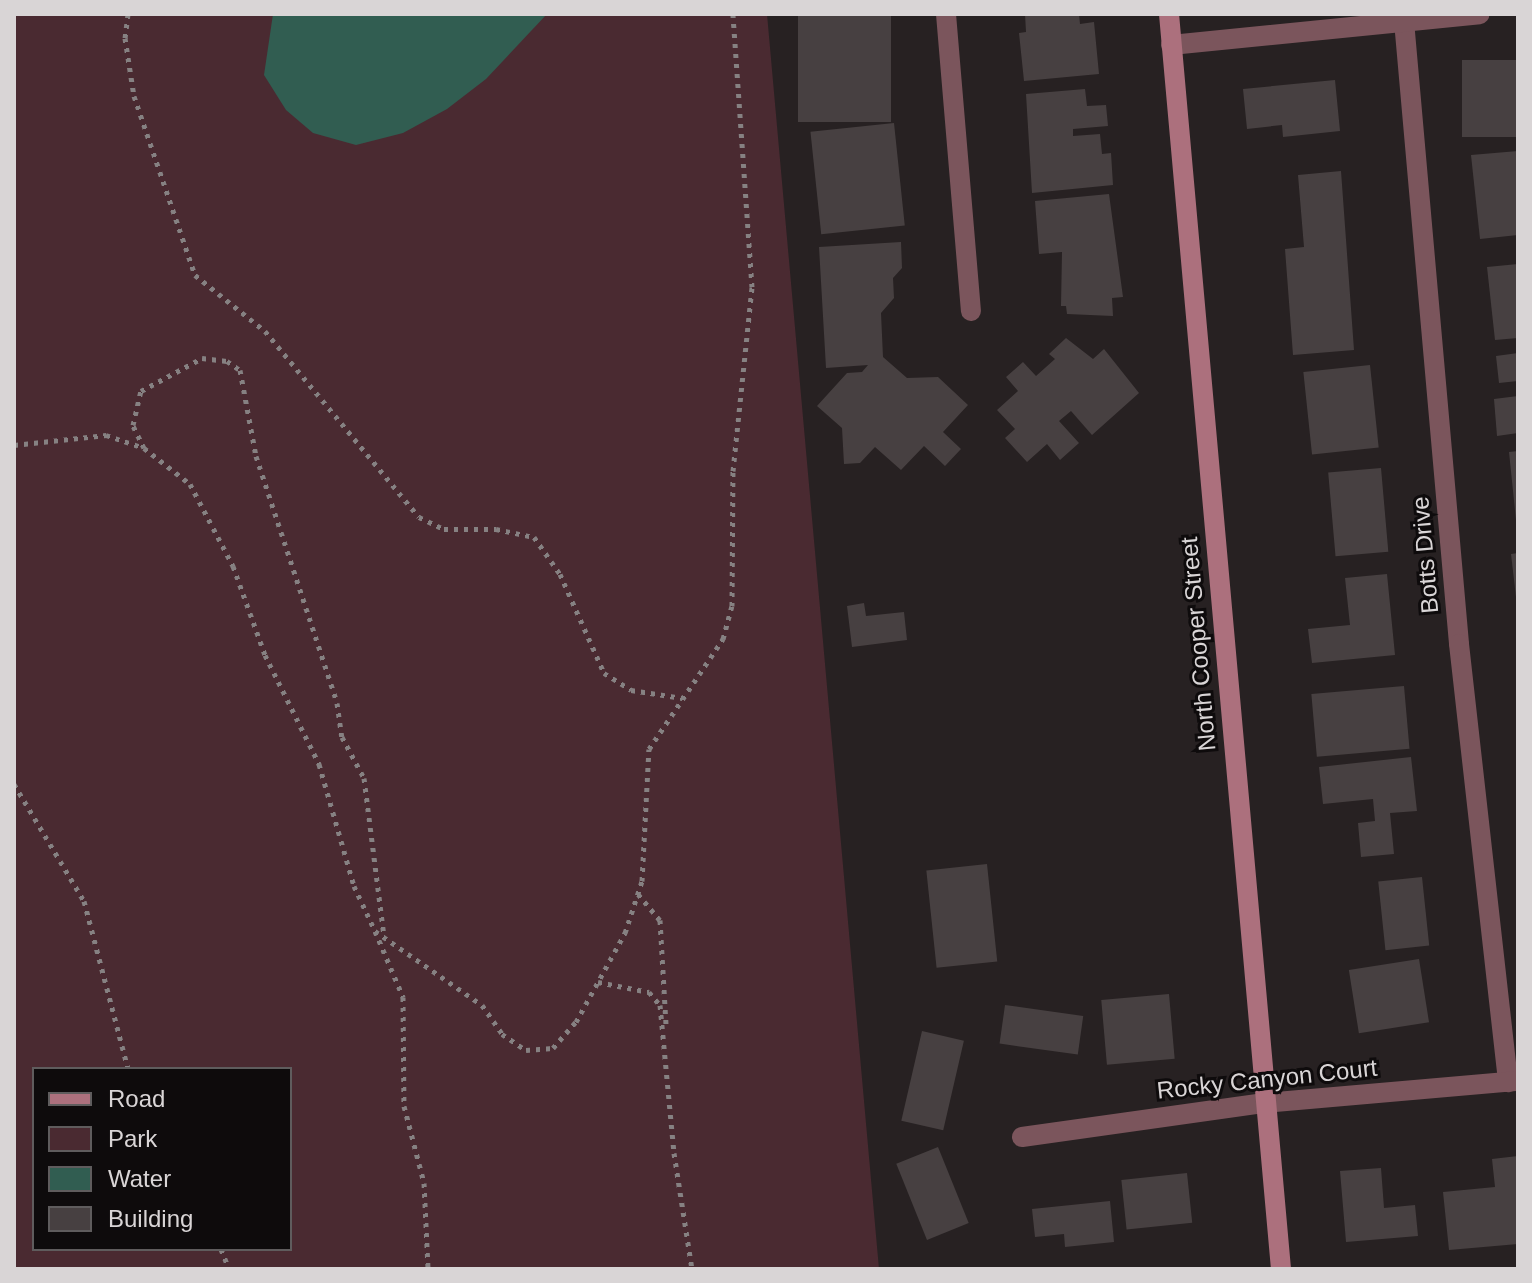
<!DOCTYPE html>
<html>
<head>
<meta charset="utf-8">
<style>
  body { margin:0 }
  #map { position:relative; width:1532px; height:1283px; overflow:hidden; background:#272122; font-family:Arial,sans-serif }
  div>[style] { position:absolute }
  .green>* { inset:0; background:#4a2a31 }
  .water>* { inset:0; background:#315d51 }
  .building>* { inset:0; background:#474041; transform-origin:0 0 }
  .path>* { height:5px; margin-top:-2.5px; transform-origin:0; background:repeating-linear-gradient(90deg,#868182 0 4px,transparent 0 10px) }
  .minor>* { height:20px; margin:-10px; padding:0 10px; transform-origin:10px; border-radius:10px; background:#7b555c }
  .tertiary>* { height:20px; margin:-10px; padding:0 10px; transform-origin:10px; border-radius:10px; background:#7b555c }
  .secondary>* { height:20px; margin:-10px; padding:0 10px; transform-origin:10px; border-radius:10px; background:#ac707d }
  span { translate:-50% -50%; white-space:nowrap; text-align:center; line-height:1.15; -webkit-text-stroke:6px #0e0b0c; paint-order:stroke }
  .street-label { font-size:24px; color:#d9d5d6 }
  .frame { position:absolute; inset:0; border:16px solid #d9d5d6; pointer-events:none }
  .legend { position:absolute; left:32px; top:1067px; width:260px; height:184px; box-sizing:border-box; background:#0e0b0c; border:2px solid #5f5c5d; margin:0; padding:10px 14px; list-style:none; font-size:24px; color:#d9d5d6 }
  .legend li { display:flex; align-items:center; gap:16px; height:40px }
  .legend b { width:40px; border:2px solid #5f5c5d }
</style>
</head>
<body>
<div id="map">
  <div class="green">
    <i style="clip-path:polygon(evenodd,14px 14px,767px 14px,879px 1269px,14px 1269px,14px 14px,34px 1069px,290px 1069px,290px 1249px,34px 1249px,34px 1069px)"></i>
  </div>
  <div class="water">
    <i style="clip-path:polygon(273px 14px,547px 14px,486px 79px,447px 109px,403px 133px,356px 145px,313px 133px,286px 110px,264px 75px)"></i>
  </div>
  <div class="building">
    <i style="left:798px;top:14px;width:93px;height:108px"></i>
    <i style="clip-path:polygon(1025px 14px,1079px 14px,1080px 24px,1094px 22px,1099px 74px,1024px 81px,1019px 33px,1026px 32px)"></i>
    <i style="left:1518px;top:60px;width:77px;height:56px;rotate:90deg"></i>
    <i style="clip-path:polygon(1335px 80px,1340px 131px,1283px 137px,1282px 125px,1247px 129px,1243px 89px)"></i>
    <i style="clip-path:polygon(1085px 89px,1087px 106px,1106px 105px,1108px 126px,1073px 129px,1073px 136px,1100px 134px,1102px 154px,1111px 153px,1113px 185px,1032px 193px,1026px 94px)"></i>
    <i style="left:894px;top:123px;width:103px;height:84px;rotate:84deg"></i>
    <i style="clip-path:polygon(1518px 151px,1518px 235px,1480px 239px,1471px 155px)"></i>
    <i style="clip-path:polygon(1341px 171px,1354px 350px,1293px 355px,1285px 249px,1304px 247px,1298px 175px)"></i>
    <i style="clip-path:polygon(1109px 194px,1123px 297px,1112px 298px,1113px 316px,1067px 314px,1066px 306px,1061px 306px,1062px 252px,1039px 254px,1035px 201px)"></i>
    <i style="clip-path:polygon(901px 242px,902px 268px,893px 278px,894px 298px,881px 313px,883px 357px,907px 378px,938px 377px,968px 405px,943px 432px,961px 449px,945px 466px,924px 446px,901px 470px,875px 447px,860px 463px,844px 464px,842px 428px,817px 406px,847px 373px,862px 372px,868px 365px,826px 368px,819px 247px)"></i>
    <i style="clip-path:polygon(1518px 264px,1518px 338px,1495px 340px,1487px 267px)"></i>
    <i style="clip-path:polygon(1066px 338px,1093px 359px,1104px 349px,1139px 393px,1092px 435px,1071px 411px,1059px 421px,1079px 443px,1060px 460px,1047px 444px,1027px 462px,1005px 438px,1015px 429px,997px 410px,1018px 391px,1006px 377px,1023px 362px,1036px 376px,1055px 359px,1049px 354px)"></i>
    <i style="clip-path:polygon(1518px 353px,1518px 381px,1499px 383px,1496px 356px)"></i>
    <i style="left:1370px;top:365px;width:83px;height:67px;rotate:84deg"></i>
    <i style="clip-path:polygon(1518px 396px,1518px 433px,1497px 436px,1494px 399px)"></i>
    <i style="clip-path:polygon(1518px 451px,1518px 520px,1516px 520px,1509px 452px)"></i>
    <i style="left:1381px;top:468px;width:84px;height:53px;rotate:85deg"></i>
    <i style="clip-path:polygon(1518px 553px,1518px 596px,1516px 597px,1511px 554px)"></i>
    <i style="clip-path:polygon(1387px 574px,1395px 655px,1312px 663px,1308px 629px,1350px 625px,1345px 578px)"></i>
    <i style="clip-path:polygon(864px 603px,866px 616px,904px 612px,907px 640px,852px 647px,847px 606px)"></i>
    <i style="left:1404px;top:686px;width:63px;height:93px;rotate:85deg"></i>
    <i style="clip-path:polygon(1411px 757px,1417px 811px,1390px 813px,1394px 854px,1361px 857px,1358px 823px,1375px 821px,1373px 799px,1323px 804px,1319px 767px)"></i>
    <i style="left:987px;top:864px;width:98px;height:61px;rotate:84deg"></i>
    <i style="left:1422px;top:877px;width:69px;height:44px;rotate:84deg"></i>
    <i style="left:1419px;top:959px;width:64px;height:71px;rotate:81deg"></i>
    <i style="left:1169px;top:994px;width:65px;height:68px;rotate:85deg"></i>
    <i style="left:1005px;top:1005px;width:79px;height:39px;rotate:8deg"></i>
    <i style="left:922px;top:1031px;width:43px;height:92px;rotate:13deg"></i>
    <i style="left:938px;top:1147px;width:82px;height:45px;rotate:68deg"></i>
    <i style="clip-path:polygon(1518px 1156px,1518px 1244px,1449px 1250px,1443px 1192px,1495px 1187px,1492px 1159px)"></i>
    <i style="clip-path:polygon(1381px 1168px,1384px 1208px,1415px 1205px,1418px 1236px,1346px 1242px,1340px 1171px)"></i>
    <i style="left:1187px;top:1173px;width:50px;height:66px;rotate:84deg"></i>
    <i style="clip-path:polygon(1110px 1201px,1114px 1242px,1065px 1247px,1064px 1234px,1035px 1237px,1032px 1209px)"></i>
  </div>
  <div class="path">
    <i style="left:128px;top:14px;width:24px;rotate:97deg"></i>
    <i style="left:125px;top:38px;width:59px;rotate:81.2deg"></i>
    <i style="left:134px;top:96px;width:189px;rotate:71.2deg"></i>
    <i style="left:195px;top:275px;width:90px;rotate:38.7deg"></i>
    <i style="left:265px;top:331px;width:241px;rotate:50.4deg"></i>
    <i style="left:419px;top:517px;width:28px;rotate:26deg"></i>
    <i style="left:444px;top:529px;width:52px"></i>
    <i style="left:496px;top:529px;width:39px;rotate:12deg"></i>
    <i style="left:534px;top:537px;width:45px;rotate:54.9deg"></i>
    <i style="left:560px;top:574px;width:108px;rotate:66deg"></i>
    <i style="left:604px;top:673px;width:32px;rotate:32deg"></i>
    <i style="left:631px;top:690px;width:52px;rotate:8.9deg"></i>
    <i style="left:14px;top:445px;width:93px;rotate:-6.2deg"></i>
    <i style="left:106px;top:435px;width:40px;rotate:18.9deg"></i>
    <i style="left:144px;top:448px;width:58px;rotate:38deg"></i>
    <i style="left:190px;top:484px;width:93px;rotate:62.3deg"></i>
    <i style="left:233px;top:566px;width:95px;rotate:70.2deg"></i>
    <i style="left:265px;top:655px;width:122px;rotate:63.6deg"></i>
    <i style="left:319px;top:764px;width:127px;rotate:74deg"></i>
    <i style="left:354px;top:886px;width:50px;rotate:65deg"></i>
    <i style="left:375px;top:931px;width:130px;rotate:34.7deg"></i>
    <i style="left:482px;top:1005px;width:35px;rotate:55deg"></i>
    <i style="left:502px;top:1034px;width:29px;rotate:34deg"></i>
    <i style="left:526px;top:1050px;width:27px;rotate:-4deg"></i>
    <i style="left:553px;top:1048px;width:35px;rotate:-49deg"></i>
    <i style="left:576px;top:1022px;width:102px;rotate:-61.2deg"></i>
    <i style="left:625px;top:933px;width:55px;rotate:-71.9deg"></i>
    <i style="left:642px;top:881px;width:132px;rotate:-87deg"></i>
    <i style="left:649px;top:749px;width:133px;rotate:-56.1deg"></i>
    <i style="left:723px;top:639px;width:34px;rotate:-75deg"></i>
    <i style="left:732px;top:606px;width:135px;rotate:-89.6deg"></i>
    <i style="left:733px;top:471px;width:185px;rotate:-84.1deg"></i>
    <i style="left:752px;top:287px;width:274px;rotate:-94deg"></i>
    <i style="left:144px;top:448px;width:25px;rotate:-116deg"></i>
    <i style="left:133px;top:425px;width:35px;rotate:-77deg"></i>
    <i style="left:141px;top:391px;width:69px;rotate:-28.4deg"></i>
    <i style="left:202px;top:358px;width:25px;rotate:7deg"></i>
    <i style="left:227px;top:361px;width:16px;rotate:35deg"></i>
    <i style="left:240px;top:370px;width:87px;rotate:79.5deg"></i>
    <i style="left:256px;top:456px;width:260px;rotate:71.8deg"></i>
    <i style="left:337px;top:703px;width:34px;rotate:82deg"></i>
    <i style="left:342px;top:737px;width:47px;rotate:61.8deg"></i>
    <i style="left:364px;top:778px;width:159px;rotate:82.8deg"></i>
    <i style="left:14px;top:784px;width:136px;rotate:59.1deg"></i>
    <i style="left:84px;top:901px;width:174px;rotate:75.3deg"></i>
    <i style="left:638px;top:894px;width:34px;rotate:50deg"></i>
    <i style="left:660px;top:920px;width:104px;rotate:86.7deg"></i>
    <i style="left:375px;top:931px;width:72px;rotate:67deg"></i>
    <i style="left:403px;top:997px;width:109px;rotate:89.5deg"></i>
    <i style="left:404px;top:1106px;width:80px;rotate:75.4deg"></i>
    <i style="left:424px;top:1183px;width:86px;rotate:87.3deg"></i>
    <i style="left:598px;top:982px;width:52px;rotate:11.1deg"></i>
    <i style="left:649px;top:992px;width:17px;rotate:50deg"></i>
    <i style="left:660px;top:1005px;width:149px;rotate:84.6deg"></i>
    <i style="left:674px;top:1153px;width:117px;rotate:81.2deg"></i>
    <i style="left:221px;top:1249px;width:22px;rotate:68deg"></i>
  </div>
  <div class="minor">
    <i style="left:946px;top:14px;width:298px;rotate:85.2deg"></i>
    <i style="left:1404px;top:21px;width:625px;rotate:84.95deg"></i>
    <i style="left:1459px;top:644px;width:441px;rotate:83.6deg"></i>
    <i style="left:1171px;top:45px;width:310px;rotate:-5.7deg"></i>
    <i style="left:1022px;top:1137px;width:245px;rotate:-8deg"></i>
  </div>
  <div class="tertiary">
    <i style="left:1265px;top:1103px;width:254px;rotate:-5deg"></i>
  </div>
  <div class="secondary">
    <i style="left:1169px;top:14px;width:1260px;rotate:84.9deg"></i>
  </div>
  <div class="street-label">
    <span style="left:1425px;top:555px;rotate:-95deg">Botts Drive</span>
    <span style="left:1198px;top:644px;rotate:-95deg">North Cooper Street</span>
    <span style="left:1267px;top:1079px;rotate:-6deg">Rocky Canyon Court</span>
  </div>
  <div class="frame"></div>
  <ul class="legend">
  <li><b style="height:10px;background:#ac707d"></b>Road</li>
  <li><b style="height:22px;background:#4a2a31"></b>Park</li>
  <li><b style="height:22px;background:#315d51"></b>Water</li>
  <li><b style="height:22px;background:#474041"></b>Building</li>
  </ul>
</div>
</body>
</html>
